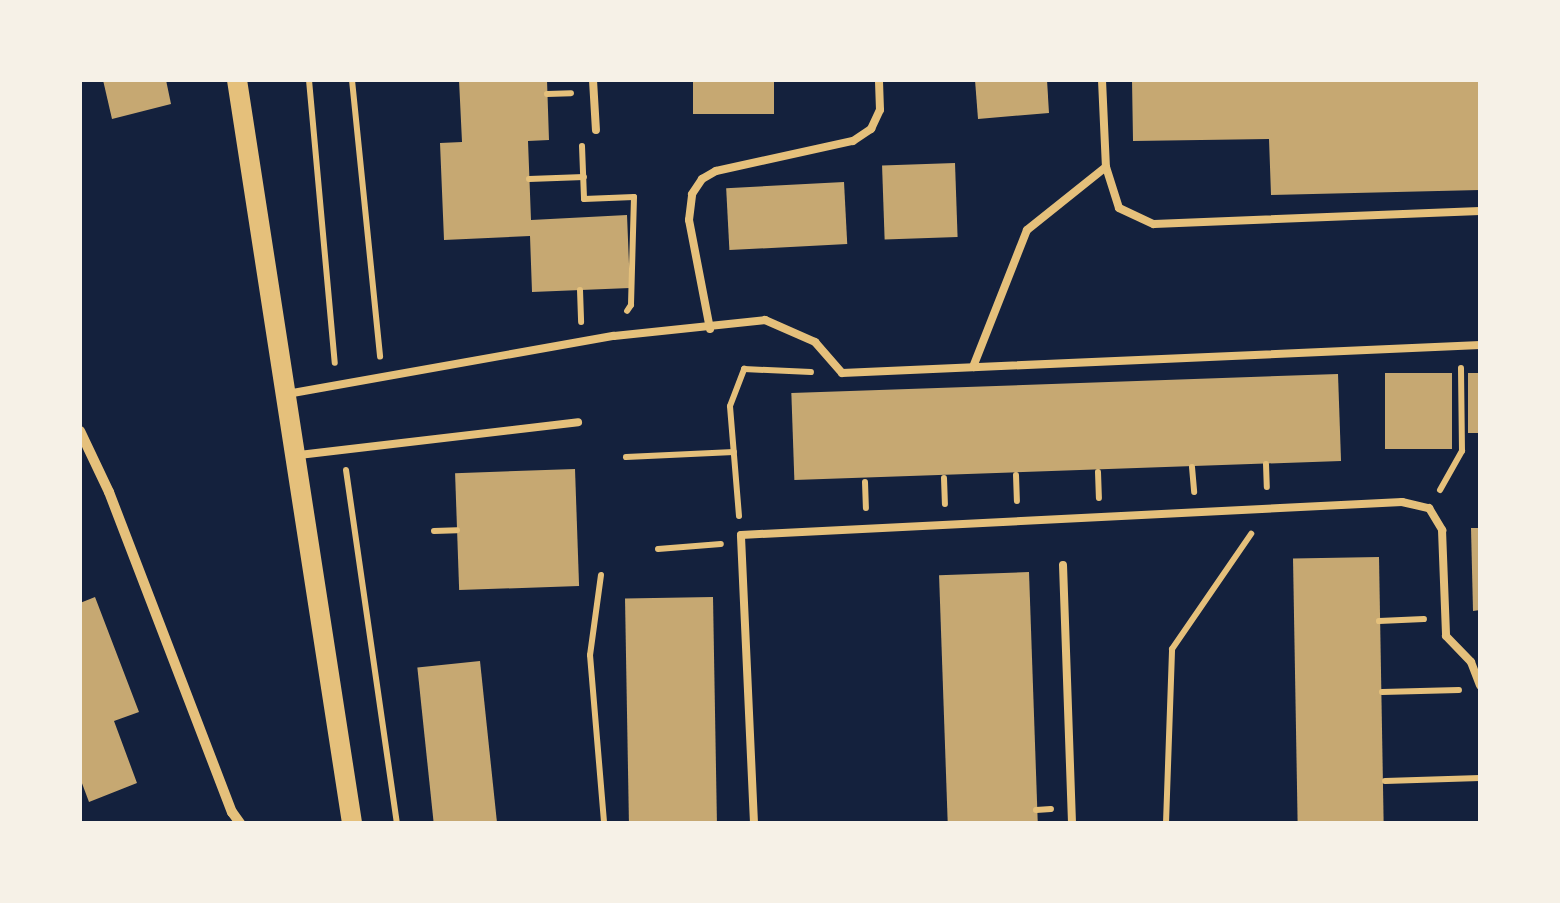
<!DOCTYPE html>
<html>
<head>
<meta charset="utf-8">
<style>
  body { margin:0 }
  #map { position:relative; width:1560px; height:903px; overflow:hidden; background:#14213d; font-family:Manrope,sans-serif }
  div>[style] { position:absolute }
  .building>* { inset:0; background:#c6a872; transform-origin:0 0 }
  .path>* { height:6px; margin:-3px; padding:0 3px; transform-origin:3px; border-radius:3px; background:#e5c07b }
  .service>* { height:8px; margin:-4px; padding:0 4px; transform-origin:4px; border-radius:4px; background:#e5c07b }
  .minor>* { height:10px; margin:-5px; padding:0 5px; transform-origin:5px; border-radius:5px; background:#e5c07b }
  .secondary>* { height:20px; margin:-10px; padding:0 10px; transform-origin:10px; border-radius:10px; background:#e5c07b }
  span { translate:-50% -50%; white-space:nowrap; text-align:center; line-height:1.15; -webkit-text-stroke:10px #f6f1e7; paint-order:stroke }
  .frame { position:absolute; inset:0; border:82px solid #f6f1e7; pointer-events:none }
</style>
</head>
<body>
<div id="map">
  <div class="building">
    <i style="clip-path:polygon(103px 80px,166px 80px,171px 104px,112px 119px)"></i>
    <i style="clip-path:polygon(459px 80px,547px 80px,549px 140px,528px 141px,531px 220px,627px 215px,630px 288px,532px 292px,530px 236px,444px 240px,440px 143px,462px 142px)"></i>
    <i style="left:693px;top:80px;width:81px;height:34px"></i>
    <i style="clip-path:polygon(975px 80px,1047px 80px,1049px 113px,978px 119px)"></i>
    <i style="clip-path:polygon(1132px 80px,1480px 80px,1480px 190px,1271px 195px,1269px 139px,1133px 141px)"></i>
    <i style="left:955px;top:163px;width:74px;height:73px;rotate:88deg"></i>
    <i style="left:844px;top:182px;width:62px;height:118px;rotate:87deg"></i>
    <i style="left:1385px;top:373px;width:67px;height:76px"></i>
    <i style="left:1468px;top:373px;width:12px;height:60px"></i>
    <i style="left:1338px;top:374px;width:87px;height:547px;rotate:88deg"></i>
    <i style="left:575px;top:469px;width:117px;height:120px;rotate:88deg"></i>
    <i style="clip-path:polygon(1471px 528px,1480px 528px,1480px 610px,1473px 611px)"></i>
    <i style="left:1379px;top:557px;width:266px;height:86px;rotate:89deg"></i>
    <i style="left:1029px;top:572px;width:251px;height:90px;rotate:88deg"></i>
    <i style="clip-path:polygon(95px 597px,139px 712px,114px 721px,137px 783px,89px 802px,80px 778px,80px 603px)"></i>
    <i style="left:713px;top:597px;width:226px;height:88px;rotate:89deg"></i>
    <i style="left:480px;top:661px;width:163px;height:63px;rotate:84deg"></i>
  </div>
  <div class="path">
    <i style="left:309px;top:80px;width:284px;rotate:84.8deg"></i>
    <i style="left:352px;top:80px;width:278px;rotate:84.2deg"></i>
    <i style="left:547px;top:94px;width:24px;rotate:-2deg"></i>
    <i style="left:582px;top:146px;width:53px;rotate:87.8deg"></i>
    <i style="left:584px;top:199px;width:50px;rotate:-2.3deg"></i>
    <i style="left:634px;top:197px;width:108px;rotate:91.6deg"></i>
    <i style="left:631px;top:305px;width:7px;rotate:124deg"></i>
    <i style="left:529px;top:179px;width:55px;rotate:-2.1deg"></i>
    <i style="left:580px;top:290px;width:32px;rotate:88deg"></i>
    <i style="left:626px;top:457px;width:108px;rotate:-2.7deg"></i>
    <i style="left:1266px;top:464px;width:23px;rotate:88deg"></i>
    <i style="left:1192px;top:467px;width:25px;rotate:85deg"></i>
    <i style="left:346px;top:470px;width:357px;rotate:81.8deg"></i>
    <i style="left:1098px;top:472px;width:26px;rotate:88deg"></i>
    <i style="left:1016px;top:475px;width:26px;rotate:88deg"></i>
    <i style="left:944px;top:478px;width:26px;rotate:88deg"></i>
    <i style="left:865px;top:482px;width:26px;rotate:88deg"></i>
    <i style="left:1440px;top:490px;width:45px;rotate:-60.6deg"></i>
    <i style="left:1462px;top:451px;width:83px;rotate:-90.7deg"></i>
    <i style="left:739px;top:516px;width:110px;rotate:-94.7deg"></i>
    <i style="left:730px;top:406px;width:40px;rotate:-69deg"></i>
    <i style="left:744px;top:369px;width:67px;rotate:2.6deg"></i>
    <i style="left:434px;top:531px;width:23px;rotate:-2deg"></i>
    <i style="left:658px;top:549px;width:63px;rotate:-4.5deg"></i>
    <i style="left:601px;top:575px;width:81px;rotate:97.8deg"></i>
    <i style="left:590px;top:655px;width:169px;rotate:85.2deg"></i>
    <i style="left:1379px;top:621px;width:45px;rotate:-2.5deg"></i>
    <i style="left:1382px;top:692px;width:77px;rotate:-1.5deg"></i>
    <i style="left:1385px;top:781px;width:95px;rotate:-1.8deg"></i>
    <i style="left:1036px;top:810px;width:15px;rotate:-4deg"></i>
    <i style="left:1166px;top:823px;width:174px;rotate:-88deg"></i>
    <i style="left:1172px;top:649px;width:140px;rotate:-55.5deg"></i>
  </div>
  <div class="service">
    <i style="left:593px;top:80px;width:50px;rotate:86.6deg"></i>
    <i style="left:1102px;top:80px;width:87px;rotate:87.4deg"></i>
    <i style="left:1106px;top:167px;width:43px;rotate:72.4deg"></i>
    <i style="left:1119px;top:208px;width:38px;rotate:25deg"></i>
    <i style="left:1154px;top:224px;width:326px;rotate:-2.3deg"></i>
    <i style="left:710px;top:329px;width:111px;rotate:-100.9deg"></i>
    <i style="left:689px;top:220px;width:26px;rotate:-83deg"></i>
    <i style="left:692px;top:194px;width:18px;rotate:-56deg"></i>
    <i style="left:702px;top:179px;width:16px;rotate:-30deg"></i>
    <i style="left:716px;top:171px;width:140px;rotate:-12.4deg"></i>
    <i style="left:853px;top:141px;width:22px;rotate:-34deg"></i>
    <i style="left:871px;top:129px;width:21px;rotate:-65deg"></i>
    <i style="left:880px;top:110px;width:30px;rotate:-92deg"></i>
    <i style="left:973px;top:367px;width:147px;rotate:-68.5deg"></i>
    <i style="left:1027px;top:230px;width:101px;rotate:-38.6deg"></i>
    <i style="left:287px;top:394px;width:332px;rotate:-10.1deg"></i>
    <i style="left:614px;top:336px;width:152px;rotate:-6deg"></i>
    <i style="left:765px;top:320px;width:55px;rotate:23.7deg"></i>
    <i style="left:815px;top:342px;width:41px;rotate:48.9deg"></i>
    <i style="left:842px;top:373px;width:639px;rotate:-2.51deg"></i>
    <i style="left:299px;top:455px;width:281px;rotate:-6.7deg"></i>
    <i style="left:1063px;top:565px;width:258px;rotate:88deg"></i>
    <i style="left:754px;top:823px;width:288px;rotate:-92.6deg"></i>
    <i style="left:741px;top:535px;width:662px;rotate:-2.86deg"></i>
    <i style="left:1402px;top:502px;width:28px;rotate:13deg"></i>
    <i style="left:1429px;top:508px;width:26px;rotate:59deg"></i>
    <i style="left:1442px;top:530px;width:106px;rotate:87.8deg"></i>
    <i style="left:1446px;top:636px;width:36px;rotate:46deg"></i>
    <i style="left:1471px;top:662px;width:25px;rotate:69deg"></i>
  </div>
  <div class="minor">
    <i style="left:80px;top:431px;width:68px;rotate:64.6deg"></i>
    <i style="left:109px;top:492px;width:343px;rotate:69deg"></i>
    <i style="left:232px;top:812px;width:14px;rotate:54deg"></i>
  </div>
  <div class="secondary">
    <i style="left:237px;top:80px;width:752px;rotate:81.2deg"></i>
  </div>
  <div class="frame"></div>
</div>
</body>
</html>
